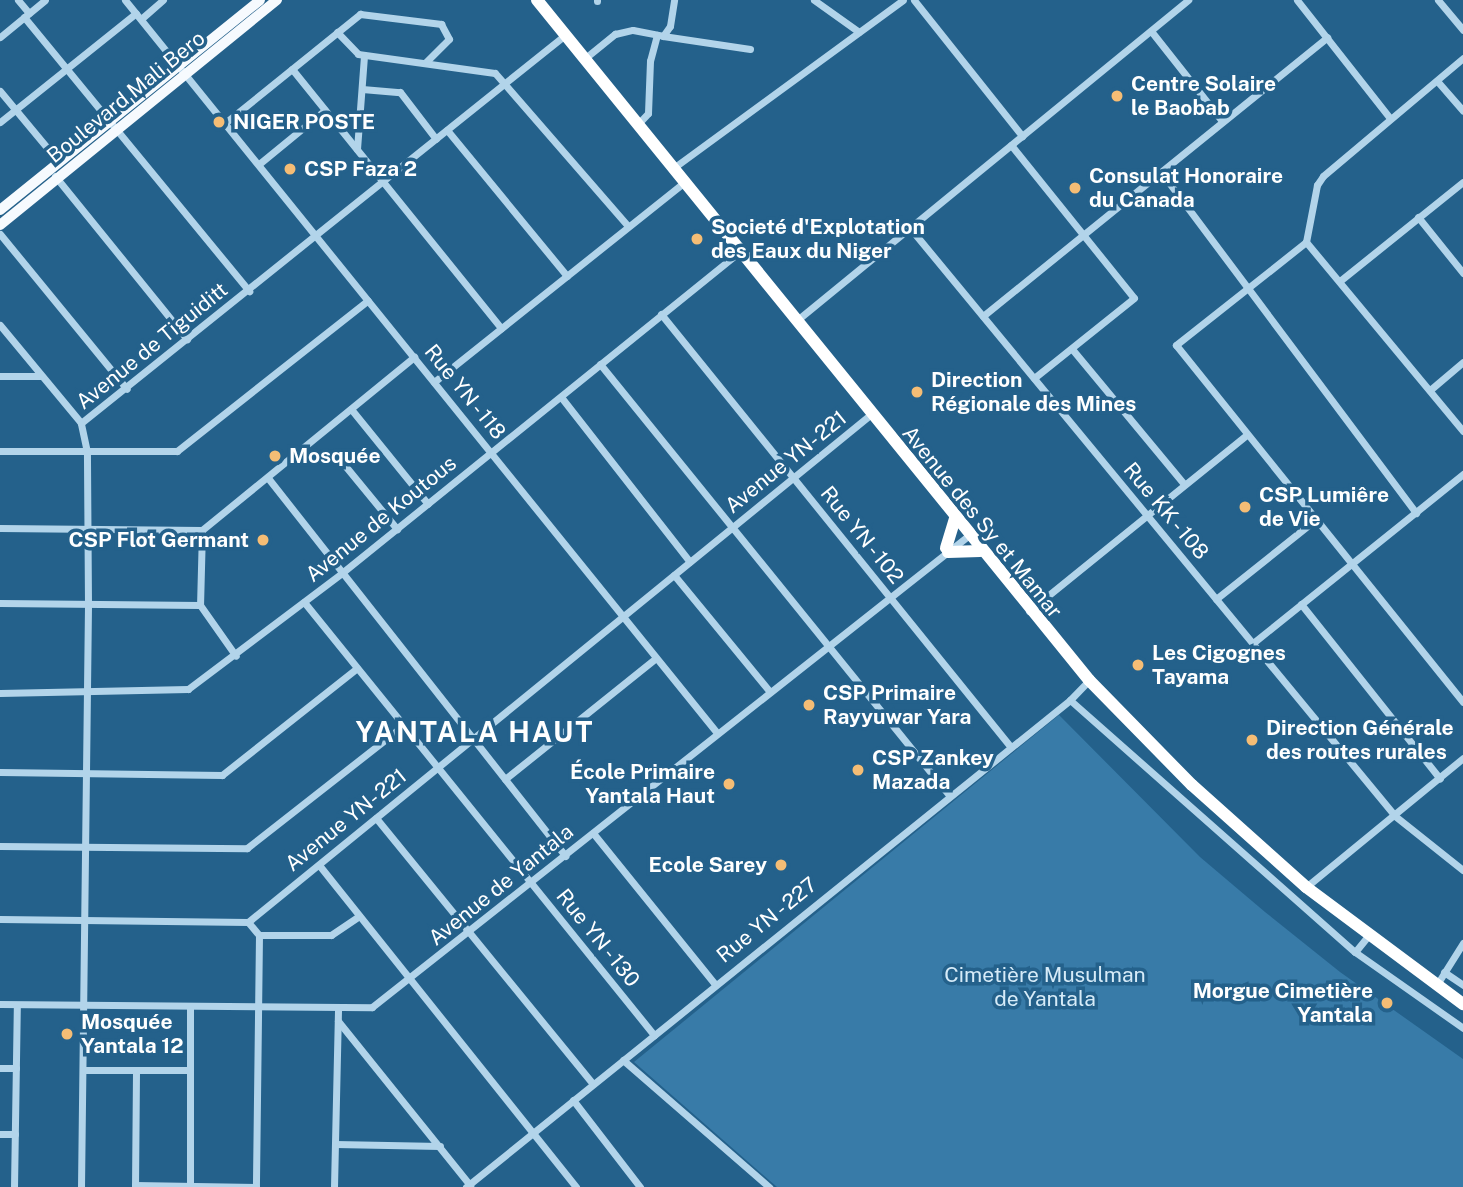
<!DOCTYPE html>
<html>
<head>
<meta charset="utf-8">
<style>
  body { margin:0 }
  #map { position:relative; width:1463px; height:1187px; overflow:hidden; background:#24618b; font-family:"Public Sans",sans-serif }
  div>[style] { position:absolute }
  .green>* { inset:0; background:#387ba8 }
  .street>* { height:7px; margin:-3.5px; padding:0 3.5px; transform-origin:3.5px; border-radius:3.5px; background:#b2d4ea }
  .primary>* { height:10px; margin:-5px; padding:0 5px; transform-origin:5px; border-radius:5px; background:#f6fafe }
  .highway>* { height:12px; margin:-6px; padding:0 6px; transform-origin:6px; border-radius:6px; background:#fff }
  .dots>* { width:19px; height:19px; translate:-50% -50%; box-sizing:border-box; border:4px solid #24618b; border-radius:50% }
  span { translate:-50% -50%; white-space:nowrap; text-align:center; line-height:1.15; -webkit-text-stroke:7px #24618b; paint-order:stroke }
  .poi-label { font-size:21px; color:#fff; font-weight:700 }
  .left { translate:0 -50%; text-align:left }
  .right { translate:-100% -50%; text-align:right }
  .street-label { font-size:21px; color:#fff }
  .park-label { font-size:21px; color:#d6ebf8 }
  .district-label { font-size:28px; color:#fff; font-weight:700; letter-spacing:2px }
</style>
</head>
<body>
<div id="map">
  <div class="green">
    <i style="clip-path:polygon(1059px 715px,1200px 857px,1265px 912px,1340px 972px,1463px 1059px,1463px 1187px,777px 1187px,634px 1062px)"></i>
  </div>
  <div class="street">
    <i style="left:18px;top:0;width:17px;rotate:50deg"></i>
    <i style="left:125px;top:0;width:942px;rotate:51.07deg"></i>
    <i style="left:597px;top:0;width:1px;rotate:90deg"></i>
    <i style="left:814px;top:0;width:55px;rotate:35.4deg"></i>
    <i style="left:914px;top:0;width:174px;rotate:51.5deg"></i>
    <i style="left:1297px;top:0;width:150px;rotate:51.8deg"></i>
    <i style="left:1438px;top:0;width:39px;rotate:50deg"></i>
    <i style="left:24px;top:17px;width:355px;rotate:50.6deg"></i>
    <i style="left:141px;top:19px;width:29px;rotate:-41deg"></i>
    <i style="left:1151px;top:31px;width:115px;rotate:51.7deg"></i>
    <i style="left:337px;top:32px;width:30px;rotate:46deg"></i>
    <i style="left:358px;top:54px;width:138px;rotate:7.9deg"></i>
    <i style="left:495px;top:73px;width:203px;rotate:49deg"></i>
    <i style="left:663px;top:36px;width:88px;rotate:8.5deg"></i>
    <i style="left:0;top:37px;width:58px;rotate:-39.4deg"></i>
    <i style="left:584px;top:59px;width:40px;rotate:-39deg"></i>
    <i style="left:615px;top:34px;width:18px;rotate:-13deg"></i>
    <i style="left:633px;top:30px;width:31px;rotate:11deg"></i>
    <i style="left:663px;top:36px;width:12px;rotate:-55deg"></i>
    <i style="left:670px;top:26px;width:26px;rotate:-81deg"></i>
    <i style="left:292px;top:69px;width:333px;rotate:51.1deg"></i>
    <i style="left:1438px;top:82px;width:38px;rotate:49deg"></i>
    <i style="left:362px;top:89px;width:38px;rotate:5deg"></i>
    <i style="left:400px;top:92px;width:59px;rotate:52.5deg"></i>
    <i style="left:0;top:91px;width:92px;rotate:50.3deg"></i>
    <i style="left:0;top:122px;width:174px;rotate:-38.7deg"></i>
    <i style="left:225px;top:123px;width:174px;rotate:-38.9deg"></i>
    <i style="left:360px;top:14px;width:82px;rotate:7deg"></i>
    <i style="left:441px;top:24px;width:17px;rotate:62deg"></i>
    <i style="left:449px;top:39px;width:33px;rotate:135deg"></i>
    <i style="left:637px;top:125px;width:16px;rotate:-47deg"></i>
    <i style="left:648px;top:113px;width:52px;rotate:-87.8deg"></i>
    <i style="left:650px;top:61px;width:27px;rotate:-75deg"></i>
    <i style="left:447px;top:130px;width:189px;rotate:50.6deg"></i>
    <i style="left:1011px;top:145px;width:196px;rotate:51.2deg"></i>
    <i style="left:1134px;top:298px;width:128px;rotate:141.3deg"></i>
    <i style="left:357px;top:149px;width:94px;rotate:-85.7deg"></i>
    <i style="left:259px;top:164px;width:85px;rotate:-39.3deg"></i>
    <i style="left:672px;top:169px;width:286px;rotate:-36.2deg"></i>
    <i style="left:1161px;top:172px;width:426px;rotate:53.2deg"></i>
    <i style="left:55px;top:176px;width:210px;rotate:51deg"></i>
    <i style="left:1418px;top:217px;width:72px;rotate:51.2deg"></i>
    <i style="left:910px;top:228px;width:762px;rotate:50.48deg"></i>
    <i style="left:1395px;top:816px;width:87px;rotate:38.5deg"></i>
    <i style="left:0;top:234px;width:200px;rotate:50.7deg"></i>
    <i style="left:1306px;top:242px;width:58px;rotate:-79.1deg"></i>
    <i style="left:1317px;top:185px;width:11px;rotate:-56deg"></i>
    <i style="left:1323px;top:176px;width:183px;rotate:-40.1deg"></i>
    <i style="left:1341px;top:280px;width:156px;rotate:-38.8deg"></i>
    <i style="left:661px;top:314px;width:555px;rotate:51.07deg"></i>
    <i style="left:983px;top:316px;width:443px;rotate:-39deg"></i>
    <i style="left:796px;top:321px;width:507px;rotate:-39.31deg"></i>
    <i style="left:0;top:325px;width:127px;rotate:50.4deg"></i>
    <i style="left:1072px;top:349px;width:175px;rotate:50.3deg"></i>
    <i style="left:600px;top:364px;width:555px;rotate:51deg"></i>
    <i style="left:0;top:376px;width:41px"></i>
    <i style="left:434px;top:382px;width:319px;rotate:-38.6deg"></i>
    <i style="left:1430px;top:390px;width:43px;rotate:-40.3deg"></i>
    <i style="left:561px;top:397px;width:209px;rotate:52deg"></i>
    <i style="left:351px;top:409px;width:122px;rotate:51deg"></i>
    <i style="left:1463px;top:431px;width:246px;rotate:-129.7deg"></i>
    <i style="left:1306px;top:242px;width:166px;rotate:141.6deg"></i>
    <i style="left:1176px;top:345px;width:458px;rotate:51.2deg"></i>
    <i style="left:0;top:451px;width:177px"></i>
    <i style="left:177px;top:451px;width:243px;rotate:-38.3deg"></i>
    <i style="left:342px;top:462px;width:87px;rotate:50.6deg"></i>
    <i style="left:268px;top:478px;width:481px;rotate:51.8deg"></i>
    <i style="left:0;top:528px;width:202px;rotate:0.6deg"></i>
    <i style="left:202px;top:530px;width:274px;rotate:-39.2deg"></i>
    <i style="left:202px;top:530px;width:75px;rotate:91.5deg"></i>
    <i style="left:200px;top:605px;width:62px;rotate:54.8deg"></i>
    <i style="left:674px;top:575px;width:151px;rotate:50.6deg"></i>
    <i style="left:1216px;top:599px;width:127px;rotate:-38.6deg"></i>
    <i style="left:304px;top:602px;width:557px;rotate:51.05deg"></i>
    <i style="left:0;top:603px;width:200px;rotate:0.6deg"></i>
    <i style="left:1301px;top:604px;width:223px;rotate:51.5deg"></i>
    <i style="left:1029px;top:611px;width:279px;rotate:-39deg"></i>
    <i style="left:1253px;top:643px;width:270px;rotate:-38.8deg"></i>
    <i style="left:0;top:693px;width:188px;rotate:-1.2deg"></i>
    <i style="left:188px;top:689px;width:194px;rotate:-37deg"></i>
    <i style="left:343px;top:572px;width:508px;rotate:-38.92deg"></i>
    <i style="left:1070px;top:700px;width:380px;rotate:41.5deg"></i>
    <i style="left:1355px;top:952px;width:132px;rotate:35.1deg"></i>
    <i style="left:0;top:772px;width:222px;rotate:0.8deg"></i>
    <i style="left:222px;top:775px;width:172px;rotate:-38.4deg"></i>
    <i style="left:505px;top:779px;width:193px;rotate:-38.7deg"></i>
    <i style="left:376px;top:818px;width:343px;rotate:50.8deg"></i>
    <i style="left:593px;top:833px;width:194px;rotate:51.1deg"></i>
    <i style="left:0;top:846px;width:247px;rotate:0.5deg"></i>
    <i style="left:247px;top:848px;width:199px;rotate:-38.1deg"></i>
    <i style="left:319px;top:865px;width:412px;rotate:51.4deg"></i>
    <i style="left:1306px;top:887px;width:203px;rotate:-39.4deg"></i>
    <i style="left:0;top:919px;width:248px;rotate:0.7deg"></i>
    <i style="left:248px;top:922px;width:802px;rotate:-39.18deg"></i>
    <i style="left:248px;top:922px;width:17px;rotate:50deg"></i>
    <i style="left:259px;top:935px;width:252px;rotate:90.7deg"></i>
    <i style="left:259px;top:935px;width:72px"></i>
    <i style="left:331px;top:935px;width:34px;rotate:-34deg"></i>
    <i style="left:1355px;top:952px;width:21px;rotate:-51deg"></i>
    <i style="left:1444px;top:972px;width:23px;rotate:34deg"></i>
    <i style="left:1436px;top:986px;width:51px;rotate:-57.9deg"></i>
    <i style="left:0;top:1004px;width:372px;rotate:0.5deg"></i>
    <i style="left:372px;top:1007px;width:760px;rotate:-38.32deg"></i>
    <i style="left:190px;top:1007px;width:179px;rotate:90deg"></i>
    <i style="left:338px;top:1021px;width:211px;rotate:51.2deg"></i>
    <i style="left:623px;top:1060px;width:194px;rotate:41deg"></i>
    <i style="left:0;top:1068px;width:16px"></i>
    <i style="left:84px;top:1070px;width:106px"></i>
    <i style="left:573px;top:1100px;width:110px;rotate:52.4deg"></i>
    <i style="left:0;top:1134px;width:15px"></i>
    <i style="left:335px;top:1144px;width:105px;rotate:1.1deg"></i>
    <i style="left:135px;top:1185px;width:121px;rotate:0.9deg"></i>
    <i style="left:14px;top:1187px;width:182px;rotate:-89.1deg"></i>
    <i style="left:81px;top:1187px;width:583px;rotate:-89.31deg"></i>
    <i style="left:88px;top:604px;width:152px;rotate:-90.4deg"></i>
    <i style="left:87px;top:452px;width:30px;rotate:-102deg"></i>
    <i style="left:81px;top:423px;width:620px;rotate:-38.72deg"></i>
    <i style="left:135px;top:1187px;width:117px;rotate:-89.5deg"></i>
    <i style="left:334px;top:1187px;width:177px;rotate:-88.7deg"></i>
    <i style="left:466px;top:1187px;width:776px;rotate:-38.88deg"></i>
    <i style="left:1070px;top:700px;width:28px;rotate:-46deg"></i>
  </div>
  <div class="primary">
    <i style="left:0;top:210px;width:334px;rotate:-38.9deg"></i>
    <i style="left:0;top:225px;width:357px;rotate:-39.1deg"></i>
  </div>
  <div class="highway">
    <i style="left:537px;top:0;width:876px;rotate:50.93deg"></i>
    <i style="left:1089px;top:680px;width:147px;rotate:45.6deg"></i>
    <i style="left:1192px;top:785px;width:153px;rotate:41.8deg"></i>
    <i style="left:1306px;top:887px;width:196px;rotate:36.7deg"></i>
    <i style="left:946px;top:548px;width:30px;rotate:-73deg"></i>
    <i style="left:948px;top:552px;width:32px;rotate:-2deg"></i>
  </div>
  <div class="dots">
    <i style="left:1117px;top:96px;background:#f5bd75"></i>
    <i style="left:219px;top:122px;background:#f5bd75"></i>
    <i style="left:290px;top:169px;background:#f5bd75"></i>
    <i style="left:1075px;top:188px;background:#f5bd75"></i>
    <i style="left:697px;top:239px;background:#f5bd75"></i>
    <i style="left:917px;top:392px;background:#f5bd75"></i>
    <i style="left:275px;top:456px;background:#f5bd75"></i>
    <i style="left:1245px;top:507px;background:#f5bd75"></i>
    <i style="left:263px;top:540px;background:#f5bd75"></i>
    <i style="left:1138px;top:665px;background:#f5bd75"></i>
    <i style="left:809px;top:705px;background:#f5bd75"></i>
    <i style="left:1252px;top:740px;background:#f5bd75"></i>
    <i style="left:858px;top:770px;background:#f5bd75"></i>
    <i style="left:729px;top:784px;background:#f5bd75"></i>
    <i style="left:781px;top:865px;background:#f5bd75"></i>
    <i style="left:1387px;top:1003px;background:#f5bd75"></i>
    <i style="left:67px;top:1034px;background:#f5bd75"></i>
  </div>
  <div class="poi-label">
    <span class="left" style="left:1131px;top:96px">Centre Solaire<br>le Baobab</span>
    <span class="left" style="left:233px;top:122px">NIGER POSTE</span>
    <span class="left" style="left:304px;top:169px">CSP Faza 2</span>
    <span class="left" style="left:1089px;top:188px">Consulat Honoraire<br>du Canada</span>
    <span class="left" style="left:711px;top:239px">Societé d'Explotation<br>des Eaux du Niger</span>
    <span class="left" style="left:931px;top:392px">Direction<br>Régionale des Mines</span>
    <span class="left" style="left:289px;top:456px">Mosquée</span>
    <span class="left" style="left:1259px;top:507px">CSP Lumiêre<br>de Vie</span>
    <span class="right" style="left:249px;top:540px">CSP Flot Germant</span>
    <span class="left" style="left:1152px;top:665px">Les Cigognes<br>Tayama</span>
    <span class="left" style="left:823px;top:705px">CSP Primaire<br>Rayyuwar Yara</span>
    <span class="left" style="left:1266px;top:740px">Direction Générale<br>des routes rurales</span>
    <span class="left" style="left:872px;top:770px">CSP Zankey<br>Mazada</span>
    <span class="right" style="left:715px;top:784px">École Primaire<br>Yantala Haut</span>
    <span class="right" style="left:767px;top:865px">Ecole Sarey</span>
    <span class="right" style="left:1373px;top:1003px">Morgue Cimetière<br>Yantala</span>
    <span class="left" style="left:81px;top:1034px">Mosquée<br>Yantala 12</span>
  </div>
  <div class="street-label">
    <span style="left:126px;top:97px;rotate:-39deg">Boulevard Mali Bero</span>
    <span style="left:152px;top:346px;rotate:-39deg">Avenue de Tiguiditt</span>
    <span style="left:465px;top:392px;rotate:51deg">Rue YN - 118</span>
    <span style="left:786px;top:462px;rotate:-39deg">Avenue YN- 221</span>
    <span style="left:1166px;top:511px;rotate:50deg">Rue KK - 108</span>
    <span style="left:381px;top:519px;rotate:-39deg">Avenue de Koutous</span>
    <span style="left:982px;top:522px;rotate:51deg">Avenue des Sy et Mamar</span>
    <span style="left:862px;top:535px;rotate:51deg">Rue YN - 102</span>
    <span style="left:346px;top:820px;rotate:-39deg">Avenue YN- 221</span>
    <span style="left:501px;top:885px;rotate:-39deg">Avenue de Yantala</span>
    <span style="left:767px;top:920px;rotate:-39deg">Rue YN - 227</span>
    <span style="left:598px;top:938px;rotate:51deg">Rue YN - 130</span>
  </div>
  <div class="park-label">
    <span style="left:1045px;top:987px">Cimetière Musulman<br>de Yantala</span>
  </div>
  <div class="district-label">
    <span style="left:475px;top:732px">YANTALA HAUT</span>
  </div>
</div>
</body>
</html>
